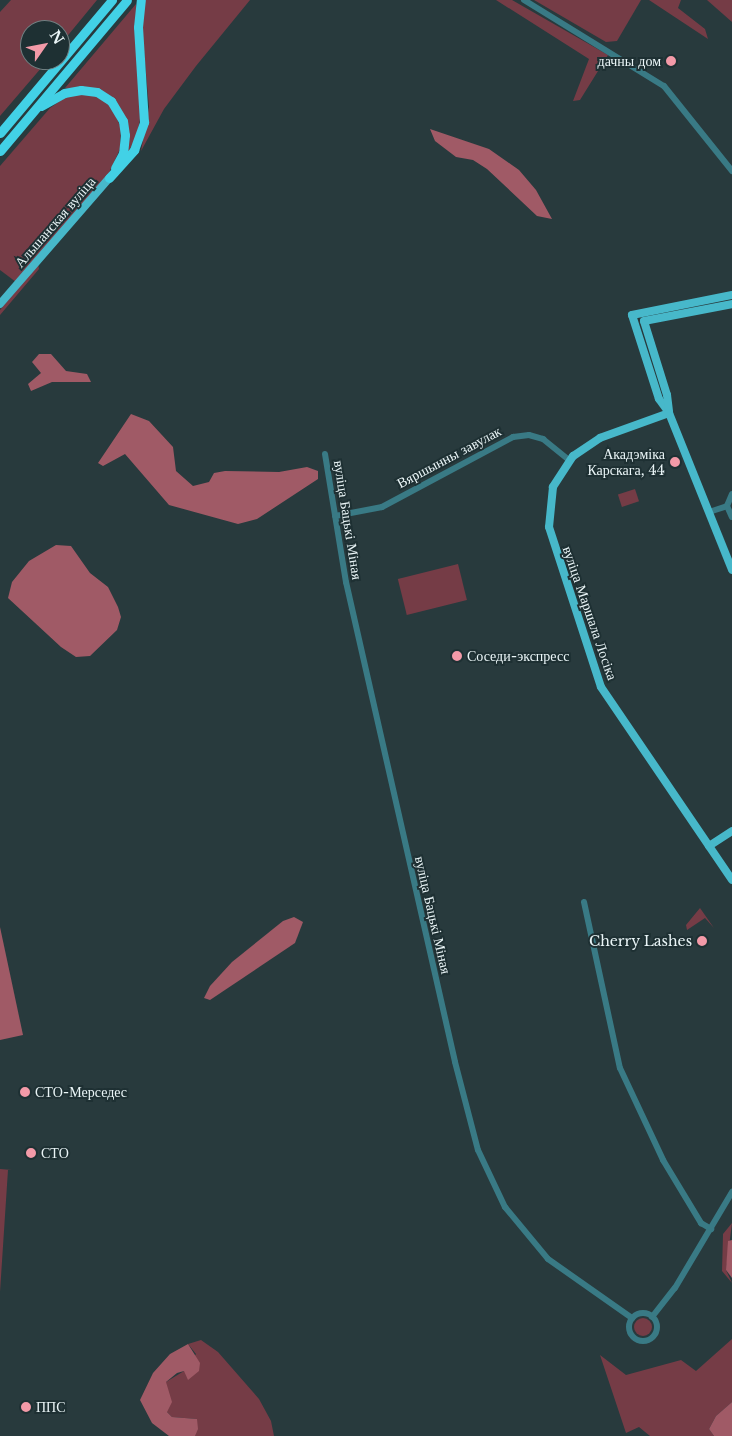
<!DOCTYPE html>
<html>
<head>
<meta charset="utf-8">
<style>
  body { margin:0 }
  #map { position:relative; width:732px; height:1436px; overflow:hidden; background:#283a3d; font-family:"Libre Baskerville",serif }
  div>[style] { position:absolute }
  .green>* { inset:0; background:#753c46; transform-origin:0 0 }
  .round { border-radius:50% }
  .forest>* { inset:0; background:#a05a66 }
  .minor>* { height:6px; margin:-3px; padding:0 3px; transform-origin:3px; border-radius:3px; background:#397a85 }
  .minor>.ring { margin:-3px; padding:0; box-sizing:content-box; background:none; border:6px solid #397a85; border-radius:50% }
  .major>* { height:8px; margin:-4px; padding:0 4px; transform-origin:4px; border-radius:4px; background:#47b8ca }
  .highway>* { height:9px; margin:-4.5px; padding:0 4.5px; transform-origin:4.5px; border-radius:4.5px; background:#42d1e6 }
  .dots>* { width:14px; height:14px; translate:-50% -50%; box-sizing:border-box; border:2px solid #1e3033; border-radius:50% }
  span { translate:-50% -50%; white-space:nowrap; text-align:center; line-height:1.15; -webkit-text-stroke:4px #1e3033; paint-order:stroke }
  .poi-label { font-size:14px; color:#eaf5f7 }
  .right { translate:-100% -50%; text-align:right }
  .left { translate:0 -50%; text-align:left }
  .street-label { font-size:14px; color:#eaf5f7 }
  .north { position:absolute; left:20px; top:20px; width:50px; height:50px; box-sizing:border-box; background:#1e3033; border:1px solid #707f81; border-radius:50%; rotate:57deg; font-size:14px; font-weight:700; line-height:20px; text-align:center; color:#eaf5f7 }
  .north::after { content:''; display:block; margin:auto; width:18px; height:22px; background:#f39aa8; clip-path:polygon(50% 0,100% 100%,50% 72%,0 100%) }
</style>
</head>
<body>
<div id="map">
  <div class="green">
    <i style="clip-path:polygon(11px 0,97px 0,60px 45px,60px 30px,30px 30px,30px 60px,48px 60px,0 116px,0 12px)"></i>
    <i style="clip-path:polygon(145px 0,250px 0,196px 66px,164px 109px,141px 151px,149px 107px,142px 29px)"></i>
    <i style="clip-path:polygon(496px 0,512px 0,608px 55px,580px 100px,573px 101px,589px 59px)"></i>
    <i style="clip-path:polygon(534px 0,641px 0,617px 41px,606px 42px)"></i>
    <i style="clip-path:polygon(649px 0,681px 0,678px 8px,705px 29px,708px 39px)"></i>
    <i style="clip-path:polygon(707px 0,732px 0,732px 22px)"></i>
    <i style="clip-path:polygon(136px 4px,142px 107px,137px 136px,127px 154px,127px 140px,111px 97px,65px 88px)"></i>
    <i style="clip-path:polygon(70px 94px,92px 94px,111px 105px,121px 128px,120px 149px,109px 173px,16px 282px,0 270px,0 166px,50px 108px)"></i>
    <i style="clip-path:polygon(38px 264px,39px 269px,0 315px,0 310px)"></i>
    <i style="left:635px;top:489px;width:13px;height:18px;rotate:72deg"></i>
    <i style="left:458px;top:564px;width:37px;height:62px;rotate:76deg"></i>
    <i style="clip-path:polygon(700px 908px,714px 928px,705px 918px,687px 930px,686px 925px)"></i>
    <i style="clip-path:polygon(0 1169px,12px 1170px,8px 1170px,0 1292px)"></i>
    <i style="clip-path:polygon(732px 1223px,726px 1270px,732px 1283px,722px 1271px,723px 1234px)"></i>
    <i class="round" style="left:634px;top:1318px;width:18px;height:18px"></i>
    <i style="clip-path:polygon(732px 1339px,732px 1402px,716px 1416px,709px 1429px,714px 1436px,650px 1436px,639px 1427px,626px 1433px,600px 1355px,626px 1375px,681px 1360px,696px 1371px)"></i>
    <i style="clip-path:polygon(201px 1340px,218px 1352px,259px 1399px,271px 1421px,274px 1436px,195px 1436px,197px 1419px,172px 1417px,167px 1412px,166px 1382px,184px 1371px,196px 1354px,188px 1344px)"></i>
  </div>
  <div class="forest">
    <i style="clip-path:polygon(430px 129px,489px 149px,519px 170px,536px 190px,552px 219px,537px 216px,487px 169px,473px 160px,456px 157px,435px 141px)"></i>
    <i style="clip-path:polygon(39px 354px,51px 354px,66px 371px,87px 374px,91px 382px,52px 382px,31px 391px,28px 384px,41px 373px,32px 362px)"></i>
    <i style="clip-path:polygon(131px 414px,149px 421px,173px 447px,176px 471px,193px 486px,209px 482px,214px 473px,225px 471px,279px 472px,307px 467px,318px 471px,318px 479px,257px 519px,238px 524px,169px 505px,125px 454px,103px 466px,98px 463px)"></i>
    <i style="clip-path:polygon(56px 545px,71px 546px,90px 573px,108px 587px,118px 607px,121px 617px,117px 630px,90px 656px,76px 657px,61px 647px,8px 598px,12px 582px,29px 561px)"></i>
    <i style="clip-path:polygon(294px 917px,303px 922px,295px 943px,210px 1000px,204px 998px,210px 986px,232px 962px,283px 921px)"></i>
    <i style="clip-path:polygon(0 927px,23px 1035px,0 1040px)"></i>
    <i style="clip-path:polygon(732px 1240px,732px 1278px,726px 1270px,728px 1241px)"></i>
    <i style="clip-path:polygon(188px 1344px,200px 1363px,199px 1371px,188px 1380px,184px 1371px,177px 1373px,166px 1382px,172px 1402px,167px 1412px,172px 1417px,197px 1419px,198px 1429px,195px 1436px,169px 1436px,152px 1423px,140px 1400px,153px 1373px,170px 1354px)"></i>
    <i style="clip-path:polygon(732px 1402px,732px 1436px,714px 1436px,709px 1429px,716px 1416px)"></i>
  </div>
  <div class="minor">
    <i style="left:524px;top:0;width:164px;rotate:31.6deg"></i>
    <i style="left:664px;top:86px;width:109px;rotate:51.3deg"></i>
    <i style="left:325px;top:454px;width:130px;rotate:80.7deg"></i>
    <i style="left:346px;top:582px;width:492px;rotate:77.2deg"></i>
    <i style="left:455px;top:1062px;width:91px;rotate:75.4deg"></i>
    <i style="left:478px;top:1150px;width:63px;rotate:64.7deg"></i>
    <i style="left:505px;top:1207px;width:67px;rotate:50.4deg"></i>
    <i style="left:548px;top:1259px;width:103px;rotate:35.1deg"></i>
    <i style="left:732px;top:494px;width:13px;rotate:113deg"></i>
    <i style="left:727px;top:506px;width:12px;rotate:66deg"></i>
    <i style="left:709px;top:512px;width:19px;rotate:-18deg"></i>
    <i style="left:335px;top:516px;width:48px;rotate:-10.8deg"></i>
    <i style="left:382px;top:507px;width:149px;rotate:-28.1deg"></i>
    <i style="left:513px;top:437px;width:16px;rotate:-7deg"></i>
    <i style="left:529px;top:435px;width:15px;rotate:16deg"></i>
    <i style="left:543px;top:439px;width:33px;rotate:39deg"></i>
    <i style="left:584px;top:902px;width:170px;rotate:77.8deg"></i>
    <i style="left:620px;top:1068px;width:102px;rotate:64.9deg"></i>
    <i style="left:663px;top:1160px;width:74px;rotate:58.9deg"></i>
    <i style="left:701px;top:1223px;width:12px;rotate:31deg"></i>
    <i class="ring" style="left:629px;top:1313px;width:22px;height:22px"></i>
    <i style="left:652px;top:1317px;width:37px;rotate:-52deg"></i>
    <i style="left:675px;top:1288px;width:112px;rotate:-59.3deg"></i>
  </div>
  <div class="major">
    <i style="left:732px;top:295px;width:102px;rotate:168.7deg"></i>
    <i style="left:632px;top:315px;width:88px;rotate:72.2deg"></i>
    <i style="left:659px;top:399px;width:17px;rotate:54deg"></i>
    <i style="left:669px;top:413px;width:169px;rotate:68.1deg"></i>
    <i style="left:0;top:304px;width:167px;rotate:-49.1deg"></i>
    <i style="left:669px;top:411px;width:16px;rotate:-97deg"></i>
    <i style="left:667px;top:395px;width:77px;rotate:-107.3deg"></i>
    <i style="left:644px;top:321px;width:90px;rotate:-10.9deg"></i>
    <i style="left:669px;top:413px;width:73px;rotate:160.1deg"></i>
    <i style="left:600px;top:438px;width:32px;rotate:146deg"></i>
    <i style="left:573px;top:456px;width:37px;rotate:123deg"></i>
    <i style="left:553px;top:487px;width:40px;rotate:95.7deg"></i>
    <i style="left:549px;top:527px;width:168px;rotate:72deg"></i>
    <i style="left:601px;top:687px;width:233px;rotate:55.8deg"></i>
    <i style="left:709px;top:846px;width:27px;rotate:-33deg"></i>
  </div>
  <div class="highway">
    <i style="left:41px;top:106px;width:26px;rotate:-29deg"></i>
    <i style="left:64px;top:93px;width:17px;rotate:-10deg"></i>
    <i style="left:81px;top:90px;width:16px;rotate:7deg"></i>
    <i style="left:97px;top:92px;width:17px;rotate:33deg"></i>
    <i style="left:111px;top:101px;width:23px;rotate:59deg"></i>
    <i style="left:123px;top:121px;width:14px;rotate:82deg"></i>
    <i style="left:125px;top:135px;width:18px;rotate:96deg"></i>
    <i style="left:123px;top:153px;width:17px;rotate:118deg"></i>
    <i style="left:0;top:133px;width:174px;rotate:-49.9deg"></i>
    <i style="left:0;top:151px;width:197px;rotate:-49.9deg"></i>
    <i style="left:109px;top:178px;width:38px;rotate:-48deg"></i>
    <i style="left:134px;top:150px;width:30px;rotate:-70deg"></i>
    <i style="left:144px;top:122px;width:95px;rotate:-93.6deg"></i>
    <i style="left:138px;top:27px;width:27px;rotate:-84deg"></i>
  </div>
  <div class="dots">
    <i style="left:671px;top:61px;background:#f39aa8"></i>
    <i style="left:675px;top:462px;background:#f39aa8"></i>
    <i style="left:457px;top:656px;background:#f39aa8"></i>
    <i style="left:702px;top:941px;background:#f39aa8"></i>
    <i style="left:25px;top:1092px;background:#f39aa8"></i>
    <i style="left:31px;top:1153px;background:#f39aa8"></i>
    <i style="left:26px;top:1407px;background:#f39aa8"></i>
  </div>
  <div class="poi-label">
    <span class="right" style="left:661px;top:61px">дачны дом</span>
    <span class="right" style="left:665px;top:462px">Акадэміка<br>Карскага, 44</span>
    <span class="left" style="left:467px;top:656px">Соседи-экспресс</span>
    <span class="right" style="left:692px;top:941px">Cherry Lashes</span>
    <span class="left" style="left:35px;top:1092px">СТО-Мерседес</span>
    <span class="left" style="left:41px;top:1153px">СТО</span>
    <span class="left" style="left:36px;top:1407px">ППС</span>
  </div>
  <div class="street-label">
    <span style="left:55px;top:222px;rotate:-49deg">Альшанская вуліца</span>
    <span style="left:449px;top:457px;rotate:-28deg">Вяршынны завулак</span>
    <span style="left:348px;top:520px;rotate:81deg">вуліца Бацькі Міная</span>
    <span style="left:590px;top:613px;rotate:71deg">вуліца Маршала Лосіка</span>
    <span style="left:433px;top:915px;rotate:77deg">вуліца Бацькі Міная</span>
  </div>
  <div class="north">N</div>
</div>
</body>
</html>
